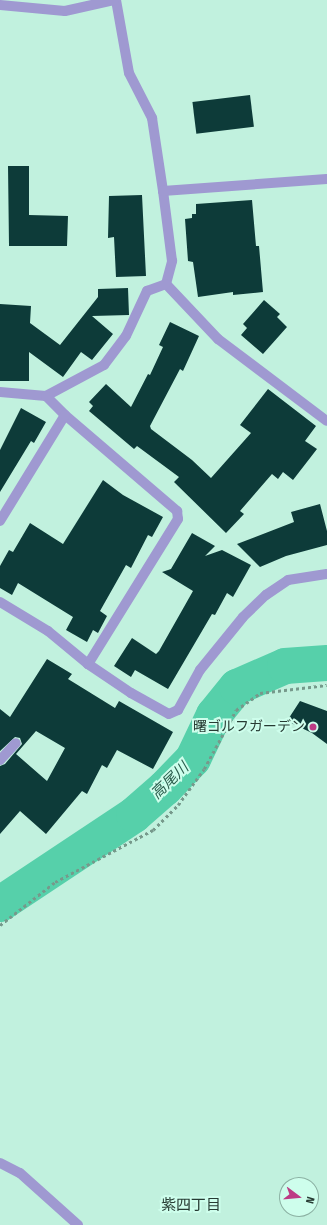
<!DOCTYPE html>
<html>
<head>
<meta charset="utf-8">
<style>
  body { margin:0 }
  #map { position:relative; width:327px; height:1225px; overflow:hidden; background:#c1f1de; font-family:"Fira Sans Condensed","Noto Sans JP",sans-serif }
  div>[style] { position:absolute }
  .river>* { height:36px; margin:-18px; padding:0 18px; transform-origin:18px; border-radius:18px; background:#56d0aa }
  .building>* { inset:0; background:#0d3b39; transform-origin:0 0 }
  .path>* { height:2.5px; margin-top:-1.25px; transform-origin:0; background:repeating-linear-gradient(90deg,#76998b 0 3px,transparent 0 6px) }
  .minor>* { height:10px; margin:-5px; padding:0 5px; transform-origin:5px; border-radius:5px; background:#9f99d1 }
  .dots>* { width:11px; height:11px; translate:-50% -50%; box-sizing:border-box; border:2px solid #cefeec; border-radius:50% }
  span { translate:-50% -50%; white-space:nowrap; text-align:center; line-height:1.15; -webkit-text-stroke:4px #cefeec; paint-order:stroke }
  .poi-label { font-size:14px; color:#273b33 }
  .right { translate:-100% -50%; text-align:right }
  .water-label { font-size:15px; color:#2b5d4c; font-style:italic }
  .neighbourhood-label { font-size:15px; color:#273b33 }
  .north { position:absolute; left:279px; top:1177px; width:40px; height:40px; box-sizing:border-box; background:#cefeec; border:1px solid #8bb0a2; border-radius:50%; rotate:106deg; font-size:11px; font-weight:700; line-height:16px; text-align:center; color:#273b33 }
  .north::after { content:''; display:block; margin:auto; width:14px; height:18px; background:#bd3c85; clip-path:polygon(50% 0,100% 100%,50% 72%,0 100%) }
</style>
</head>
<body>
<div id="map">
  <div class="river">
    <i style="left:0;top:904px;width:161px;rotate:-33.6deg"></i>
    <i style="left:134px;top:815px;width:41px;rotate:-41.1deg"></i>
    <i style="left:165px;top:788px;width:40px;rotate:-46deg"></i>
    <i style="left:193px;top:759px;width:49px;rotate:-64.5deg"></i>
    <i style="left:214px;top:715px;width:36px;rotate:-51deg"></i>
    <i style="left:237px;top:687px;width:52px;rotate:-23.6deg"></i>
    <i style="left:285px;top:666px;width:42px;rotate:-4.1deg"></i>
  </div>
  <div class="building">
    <i style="left:250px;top:95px;width:32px;height:58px;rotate:83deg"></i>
    <i style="clip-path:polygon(8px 166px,29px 166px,29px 215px,68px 216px,67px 246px,9px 246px)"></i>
    <i style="clip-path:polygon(142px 195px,146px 276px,116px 277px,114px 237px,108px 238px,109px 196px)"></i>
    <i style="clip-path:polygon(252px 200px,256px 246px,259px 246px,263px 292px,233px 295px,233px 292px,198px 297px,193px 262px,188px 261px,185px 219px,192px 218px,192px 214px,196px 214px,196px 204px)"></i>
    <i style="clip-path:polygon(128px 288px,129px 315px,92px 316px,113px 334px,92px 360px,81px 352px,63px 377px,29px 352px,29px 381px,0 381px,0 304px,31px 306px,30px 323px,60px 345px,98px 297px,98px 289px)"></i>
    <i style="clip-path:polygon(264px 300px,280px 314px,277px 317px,287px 327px,263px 354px,241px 335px,247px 328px,243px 324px)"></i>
    <i style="clip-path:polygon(170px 322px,199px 336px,183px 371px,180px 369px,150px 426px,151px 429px,192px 460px,211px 478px,251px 433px,240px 425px,268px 389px,316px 426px,305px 441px,317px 449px,293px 480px,283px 472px,278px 479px,272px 474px,240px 511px,244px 514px,226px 533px,174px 482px,179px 477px,137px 446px,134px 449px,89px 411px,93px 406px,89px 402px,106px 384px,131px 407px,148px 374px,150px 375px,163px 347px,159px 345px)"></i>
    <i style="clip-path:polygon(21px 408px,46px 422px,34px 443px,31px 441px,0 492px,0 450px)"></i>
    <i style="clip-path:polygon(103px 480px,123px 495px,163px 517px,152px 537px,148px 535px,131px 568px,126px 565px,100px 611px,107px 616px,98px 633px,93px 630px,87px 642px,66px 630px,73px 617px,18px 583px,12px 595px,0 588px,0 566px,9px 550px,13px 552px,30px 523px,63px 544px)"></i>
    <i style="clip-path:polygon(320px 504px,327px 531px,327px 545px,286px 556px,260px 567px,237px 544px,294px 522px,291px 512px)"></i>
    <i style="clip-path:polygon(192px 533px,215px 546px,205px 556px,222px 550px,251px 565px,233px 597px,227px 593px,215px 615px,212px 614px,168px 689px,135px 670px,131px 677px,114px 666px,132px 638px,156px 654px,159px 651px,193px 591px,162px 572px,171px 569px)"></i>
    <i style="clip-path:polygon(evenodd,47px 659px,72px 674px,68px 679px,115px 708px,119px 701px,173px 732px,153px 769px,117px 750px,107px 768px,102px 765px,87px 794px,82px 791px,46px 834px,20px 811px,0 834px,0 766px,5px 764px,22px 744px,20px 738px,15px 737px,0 751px,0 709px,10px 717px,47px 659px,36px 731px,65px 748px,47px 781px,16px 754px,36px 731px)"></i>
    <i style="clip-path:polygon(300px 701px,327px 711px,327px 744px,312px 733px,287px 721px)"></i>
  </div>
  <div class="path">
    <i style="left:0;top:925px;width:70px;rotate:-38deg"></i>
    <i style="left:55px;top:882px;width:111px;rotate:-28deg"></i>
    <i style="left:153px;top:830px;width:35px;rotate:-45deg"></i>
    <i style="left:178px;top:805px;width:44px;rotate:-54.2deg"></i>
    <i style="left:204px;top:769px;width:67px;rotate:-61.5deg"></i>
    <i style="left:236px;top:710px;width:29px;rotate:-35deg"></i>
    <i style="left:260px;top:693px;width:67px;rotate:-6.8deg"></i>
  </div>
  <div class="minor">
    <i style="left:116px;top:0;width:74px;rotate:79.9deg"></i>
    <i style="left:129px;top:73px;width:51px;rotate:62.9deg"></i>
    <i style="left:152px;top:118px;width:74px;rotate:81.4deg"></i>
    <i style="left:0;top:5px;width:65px;rotate:5.3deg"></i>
    <i style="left:65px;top:11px;width:50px;rotate:-12.7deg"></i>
    <i style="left:166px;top:284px;width:24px;rotate:-75deg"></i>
    <i style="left:172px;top:261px;width:71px;rotate:-97.3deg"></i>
    <i style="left:163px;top:191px;width:164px;rotate:-4.2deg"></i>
    <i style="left:166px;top:284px;width:76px;rotate:46.6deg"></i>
    <i style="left:218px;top:339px;width:136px;rotate:37deg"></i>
    <i style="left:0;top:392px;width:46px;rotate:5deg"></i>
    <i style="left:46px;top:396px;width:66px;rotate:-28.1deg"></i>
    <i style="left:104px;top:365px;width:36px;rotate:-53deg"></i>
    <i style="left:126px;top:336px;width:50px;rotate:-65deg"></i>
    <i style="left:147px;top:291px;width:20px;rotate:-20deg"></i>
    <i style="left:46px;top:396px;width:27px;rotate:45deg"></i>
    <i style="left:65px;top:415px;width:148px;rotate:40.6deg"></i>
    <i style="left:177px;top:511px;width:8px;rotate:83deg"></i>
    <i style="left:178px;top:519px;width:171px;rotate:121.8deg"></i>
    <i style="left:0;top:521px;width:124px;rotate:-58.5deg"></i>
    <i style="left:0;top:602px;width:56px;rotate:31.1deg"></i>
    <i style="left:48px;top:631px;width:52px;rotate:39.5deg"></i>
    <i style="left:88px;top:664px;width:52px;rotate:34deg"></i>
    <i style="left:131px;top:693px;width:43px;rotate:28.9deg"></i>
    <i style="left:169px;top:714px;width:10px;rotate:-24deg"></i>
    <i style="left:178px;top:710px;width:46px;rotate:-61.2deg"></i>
    <i style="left:200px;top:670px;width:68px;rotate:-50.9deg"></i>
    <i style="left:243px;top:617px;width:32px;rotate:-44deg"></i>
    <i style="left:266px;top:595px;width:27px;rotate:-34deg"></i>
    <i style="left:288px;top:580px;width:39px;rotate:-9deg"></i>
    <i style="left:0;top:760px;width:23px;rotate:-47deg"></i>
    <i style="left:0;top:1163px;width:22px;rotate:27deg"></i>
    <i style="left:20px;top:1173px;width:78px;rotate:41.9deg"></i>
  </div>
  <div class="dots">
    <i style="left:313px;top:727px;background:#bd3c85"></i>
  </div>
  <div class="poi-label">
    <span class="right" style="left:305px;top:727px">曙ゴルフガーデン</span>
  </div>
  <div class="water-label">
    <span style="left:170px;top:781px;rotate:-44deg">高尾川</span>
  </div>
  <div class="neighbourhood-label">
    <span style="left:191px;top:1206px">紫四丁目</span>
  </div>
  <div class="north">N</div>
</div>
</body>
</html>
